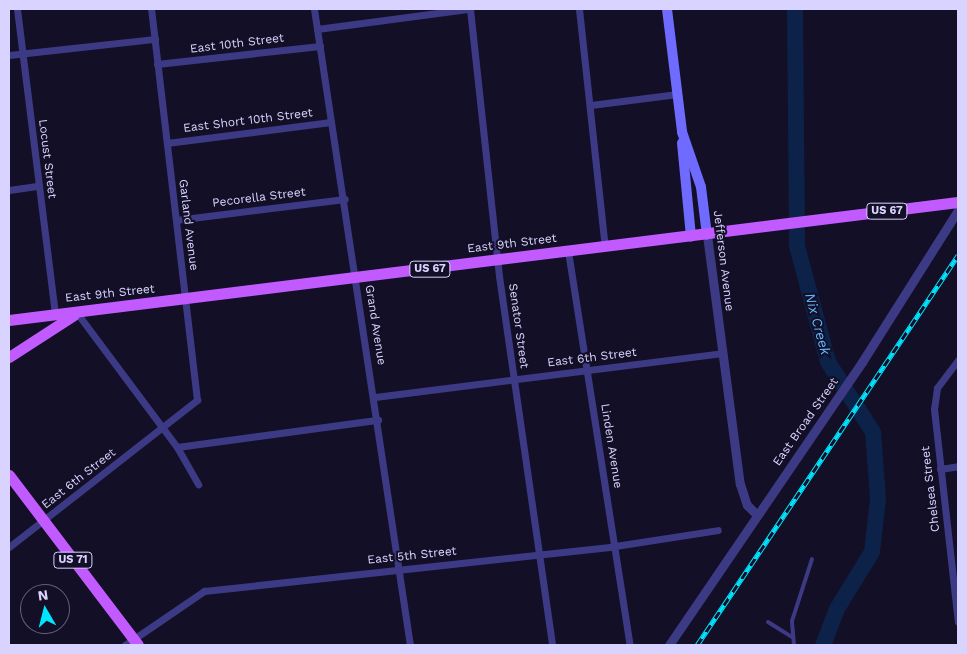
<!DOCTYPE html>
<html>
<head>
<meta charset="utf-8">
<style>
  body { margin:0 }
  #map { position:relative; width:967px; height:654px; overflow:hidden; background:#130f26; font-family:"Work Sans",sans-serif }
  div>[style] { position:absolute }
  .river>* { height:16px; margin:-8px; padding:0 8px; transform-origin:8px; border-radius:8px; background:#0c2248 }
  .service>* { height:4px; margin:-2px; padding:0 2px; transform-origin:2px; border-radius:2px; background:#3d3a85 }
  .minor>* { height:7px; margin:-3.5px; padding:0 3.5px; transform-origin:3.5px; border-radius:3.5px; background:#3d3a85 }
  .tertiary>* { height:9px; margin:-4.5px; padding:0 4.5px; transform-origin:4.5px; border-radius:4.5px; background:#3d3a85 }
  .secondary>* { height:10px; margin:-5px; padding:0 5px; transform-origin:5px; border-radius:5px; background:#6f6bff }
  .primary>* { height:11px; margin:-5.5px; padding:0 5.5px; transform-origin:5.5px; border-radius:5.5px; background:#c25bff }
  .rail>* { height:4.5px; margin-top:-2.25px; transform-origin:0; background:repeating-linear-gradient(90deg,#130f26 0 8px,#00e5ff 0 16px); box-sizing:border-box; border-block:1px solid #00e5ff }
  span { translate:-50% -50%; white-space:nowrap; text-align:center; line-height:1.15; -webkit-text-stroke:4px #130f26; paint-order:stroke }
  .shield-label span { padding:1px 4px; background:#130f26; border:1px solid; border-radius:4px; -webkit-text-stroke-width:0 }
  .shield-label { font-size:11px; color:#d9d4ff; font-weight:700 }
  .street-label { font-size:12px; color:#d9d4ff }
  .water-label { font-size:14px; color:#62b6ff; font-style:italic }
  .frame { position:absolute; inset:0; border:10px solid #d9d4ff; pointer-events:none }
  .north { position:absolute; left:20px; top:584px; width:50px; height:50px; box-sizing:border-box; background:#130f26; border:1px solid #625e7d; border-radius:50%; rotate:352deg; font-size:14px; font-weight:700; line-height:20px; text-align:center; color:#d9d4ff }
  .north::after { content:''; display:block; margin:auto; width:18px; height:22px; background:#00e5ff; clip-path:polygon(50% 0,100% 100%,50% 72%,0 100%) }
</style>
</head>
<body>
<div id="map">
  <div class="river">
    <i style="left:795px;top:9px;width:237px;rotate:89.5deg"></i>
    <i style="left:797px;top:246px;width:120px;rotate:75deg"></i>
    <i style="left:828px;top:362px;width:83px;rotate:57.3deg"></i>
    <i style="left:873px;top:432px;width:67px;rotate:85.7deg"></i>
    <i style="left:878px;top:499px;width:53px;rotate:96.5deg"></i>
    <i style="left:872px;top:552px;width:67px;rotate:121.6deg"></i>
    <i style="left:837px;top:609px;width:39px;rotate:111deg"></i>
  </div>
  <div class="service">
    <i style="left:768px;top:622px;width:28px;rotate:32deg"></i>
    <i style="left:794px;top:645px;width:24px;rotate:-95deg"></i>
    <i style="left:792px;top:621px;width:65px;rotate:-72.1deg"></i>
  </div>
  <div class="minor">
    <i style="left:17px;top:9px;width:306px;rotate:82.9deg"></i>
    <i style="left:314px;top:9px;width:643px;rotate:81.42deg"></i>
    <i style="left:470px;top:9px;width:269px;rotate:83.8deg"></i>
    <i style="left:499px;top:276px;width:373px;rotate:81.8deg"></i>
    <i style="left:579px;top:9px;width:239px;rotate:83.8deg"></i>
    <i style="left:317px;top:29px;width:150px;rotate:-7.6deg"></i>
    <i style="left:9px;top:55px;width:147px;rotate:-6.3deg"></i>
    <i style="left:157px;top:64px;width:164px;rotate:-6.3deg"></i>
    <i style="left:591px;top:105px;width:87px;rotate:-7.3deg"></i>
    <i style="left:167px;top:143px;width:165px;rotate:-7.3deg"></i>
    <i style="left:9px;top:190px;width:30px;rotate:-8deg"></i>
    <i style="left:176px;top:220px;width:170px;rotate:-7.1deg"></i>
    <i style="left:568px;top:251px;width:399px;rotate:81.1deg"></i>
    <i style="left:77px;top:313px;width:167px;rotate:53.3deg"></i>
    <i style="left:177px;top:447px;width:43px;rotate:60.4deg"></i>
    <i style="left:958px;top:360px;width:35px;rotate:127deg"></i>
    <i style="left:937px;top:388px;width:21px;rotate:98deg"></i>
    <i style="left:934px;top:409px;width:214px;rotate:83.6deg"></i>
    <i style="left:375px;top:397px;width:350px;rotate:-7.2deg"></i>
    <i style="left:177px;top:447px;width:203px;rotate:-7.7deg"></i>
    <i style="left:940px;top:469px;width:18px;rotate:-9deg"></i>
    <i style="left:9px;top:547px;width:239px;rotate:-38deg"></i>
    <i style="left:197px;top:400px;width:394px;rotate:-96.7deg"></i>
    <i style="left:125px;top:645px;width:96px;rotate:-34.4deg"></i>
    <i style="left:204px;top:591px;width:413px;rotate:-6.2deg"></i>
    <i style="left:615px;top:546px;width:104px;rotate:-8.8deg"></i>
  </div>
  <div class="tertiary">
    <i style="left:707px;top:235px;width:251px;rotate:82.5deg"></i>
    <i style="left:740px;top:484px;width:22px;rotate:72deg"></i>
    <i style="left:747px;top:505px;width:13px;rotate:45deg"></i>
    <i style="left:669px;top:645px;width:343px;rotate:-55.7deg"></i>
    <i style="left:862px;top:362px;width:180px;rotate:-57.7deg"></i>
  </div>
  <div class="secondary">
    <i style="left:667px;top:9px;width:124px;rotate:83deg"></i>
    <i style="left:682px;top:132px;width:58px;rotate:70.9deg"></i>
    <i style="left:701px;top:187px;width:48px;rotate:82.9deg"></i>
    <i style="left:682px;top:143px;width:94px;rotate:84.5deg"></i>
  </div>
  <div class="primary">
    <i style="left:9px;top:320px;width:956px;rotate:-7.09deg"></i>
    <i style="left:9px;top:357px;width:77px;rotate:-32.9deg"></i>
    <i style="left:9px;top:475px;width:213px;rotate:52.8deg"></i>
  </div>
  <div class="rail">
    <i style="left:697px;top:645px;width:469px;rotate:-56.2deg"></i>
  </div>
  <div class="shield-label">
    <span style="left:887px;top:211px">US 67</span>
    <span style="left:430px;top:269px">US 67</span>
    <span style="left:73px;top:560px">US 71</span>
  </div>
  <div class="street-label">
    <span style="left:237px;top:44px;rotate:-7deg">East 10th Street</span>
    <span style="left:248px;top:121px;rotate:-7deg">East Short 10th Street</span>
    <span style="left:47px;top:159px;rotate:83deg">Locust Street</span>
    <span style="left:259px;top:198px;rotate:-7deg">Pecorella Street</span>
    <span style="left:188px;top:225px;rotate:83deg">Garland Avenue</span>
    <span style="left:512px;top:244px;rotate:-7deg">East 9th Street</span>
    <span style="left:723px;top:261px;rotate:83deg">Jefferson Avenue</span>
    <span style="left:110px;top:294px;rotate:-6deg">East 9th Street</span>
    <span style="left:375px;top:325px;rotate:81deg">Grand Avenue</span>
    <span style="left:518px;top:326px;rotate:82deg">Senator Street</span>
    <span style="left:592px;top:358px;rotate:-7deg">East 6th Street</span>
    <span style="left:806px;top:422px;rotate:-55deg">East Broad Street</span>
    <span style="left:611px;top:446px;rotate:81deg">Linden Avenue</span>
    <span style="left:79px;top:479px;rotate:-38deg">East 6th Street</span>
    <span style="left:931px;top:489px;rotate:-97deg">Chelsea Street</span>
    <span style="left:412px;top:556px;rotate:-6deg">East 5th Street</span>
  </div>
  <div class="water-label">
    <span style="left:818px;top:324px;rotate:75deg">Nix Creek</span>
  </div>
  <div class="frame"></div>
  <div class="north">N</div>
</div>
</body>
</html>
